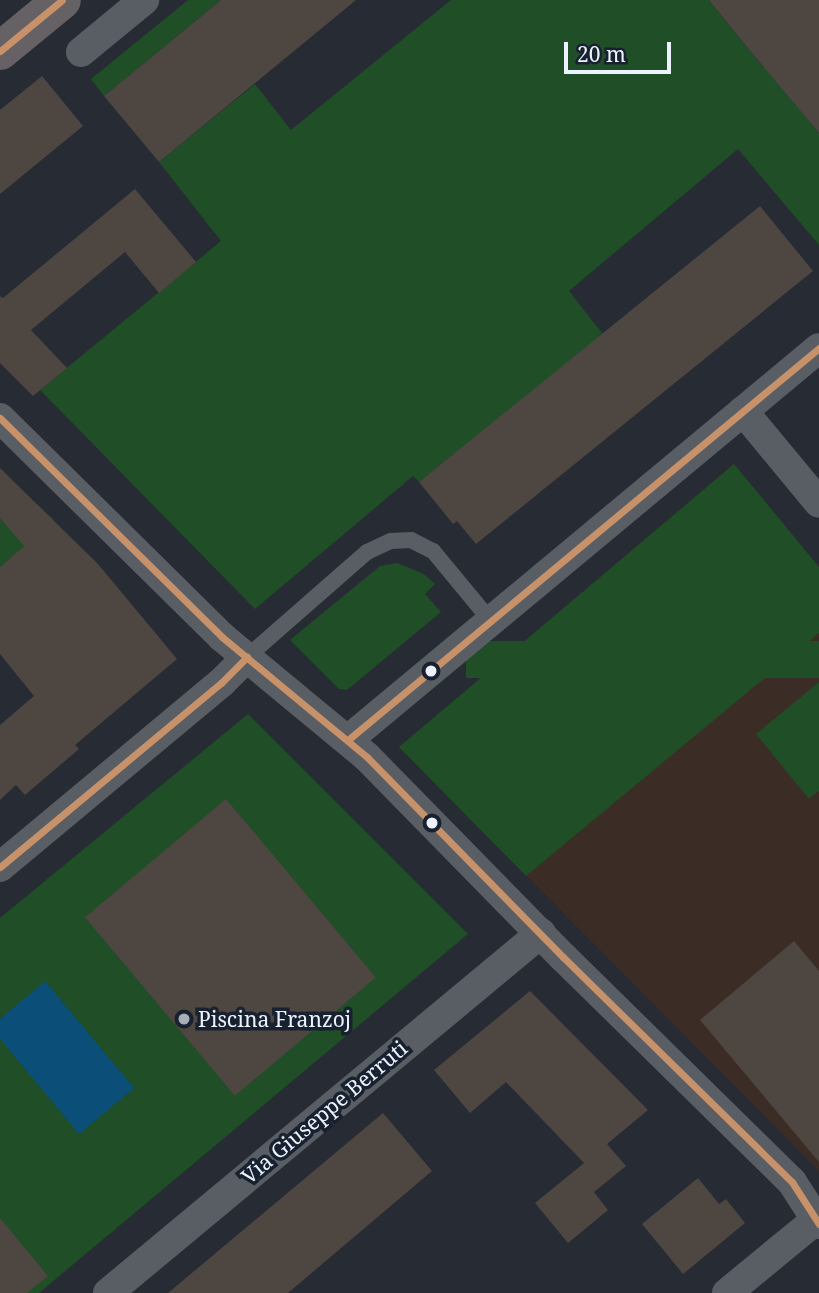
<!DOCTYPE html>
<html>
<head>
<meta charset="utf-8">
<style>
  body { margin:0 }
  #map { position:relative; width:819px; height:1293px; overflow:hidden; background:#272b34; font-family:"Noto Serif",serif }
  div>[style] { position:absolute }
  .education>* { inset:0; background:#3b2d26 }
  .green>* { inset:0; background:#1f4e27; transform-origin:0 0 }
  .water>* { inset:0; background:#0b4e77 }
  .building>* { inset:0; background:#4e4641; transform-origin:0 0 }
  .service>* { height:16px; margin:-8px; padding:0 8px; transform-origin:8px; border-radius:8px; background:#595d64 }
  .minor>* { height:30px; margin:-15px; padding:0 15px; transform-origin:15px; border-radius:15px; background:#595d64 }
  .primary>* { height:38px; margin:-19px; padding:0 19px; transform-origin:19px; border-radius:19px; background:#656164 }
  .bus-1>* { height:7px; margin:-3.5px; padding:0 3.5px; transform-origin:3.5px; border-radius:3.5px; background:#c7916a }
  .dots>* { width:19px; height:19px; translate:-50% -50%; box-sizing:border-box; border:4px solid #18212f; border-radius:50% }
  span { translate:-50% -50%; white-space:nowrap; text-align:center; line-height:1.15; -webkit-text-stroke:7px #18212f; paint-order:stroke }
  .poi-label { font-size:21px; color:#edf3fd }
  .left { translate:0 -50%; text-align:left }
  .street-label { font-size:21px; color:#edf3fd }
  .scale { position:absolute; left:564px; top:42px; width:107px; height:32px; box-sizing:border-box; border:4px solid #edf3fd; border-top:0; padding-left:9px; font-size:21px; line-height:24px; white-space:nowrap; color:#edf3fd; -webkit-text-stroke:5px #18212f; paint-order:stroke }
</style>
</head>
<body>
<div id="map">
  <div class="education">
    <i style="clip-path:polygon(734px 464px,819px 567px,819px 1171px,399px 747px)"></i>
  </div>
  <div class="green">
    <i style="clip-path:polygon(188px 0,221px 0,104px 96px,91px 79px)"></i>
    <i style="clip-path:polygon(451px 0,709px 0,763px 67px,819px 20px,777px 82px,819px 133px,819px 245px,738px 149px,569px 291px,602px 333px,595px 341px,419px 482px,413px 476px,255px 609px,40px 390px,221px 241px,159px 162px,255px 84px,291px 130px)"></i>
    <i style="clip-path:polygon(734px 464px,819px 567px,819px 633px,526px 876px,399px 747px)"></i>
    <i style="clip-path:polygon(38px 505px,54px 520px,0 567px,0 518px,10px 529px)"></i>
    <i style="clip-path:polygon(397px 563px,424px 574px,435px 584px,425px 594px,441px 612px,347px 690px,339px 689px,290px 640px,380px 566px)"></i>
    <i style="left:819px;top:641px;width:37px;height:353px;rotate:90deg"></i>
    <i style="clip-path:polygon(819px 682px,819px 791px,809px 799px,756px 734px)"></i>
    <i style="clip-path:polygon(248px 714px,468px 934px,39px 1293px,0 1293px,0 918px)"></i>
  </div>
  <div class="water">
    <i style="clip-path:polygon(45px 981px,134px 1088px,79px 1134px,0 1039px,0 1019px)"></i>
  </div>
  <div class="building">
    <i style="clip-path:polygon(221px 0,356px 0,159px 162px,104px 96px)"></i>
    <i style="clip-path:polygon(709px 0,819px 0,819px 133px,751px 52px)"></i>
    <i style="clip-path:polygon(42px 76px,83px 126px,0 194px,0 110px)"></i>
    <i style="clip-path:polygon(135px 189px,196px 262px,159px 293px,125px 252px,31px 330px,67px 368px,33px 396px,0 363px,0 296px,3px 298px)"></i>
    <i style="clip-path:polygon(760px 206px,813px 271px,476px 544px,457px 521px,453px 524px,419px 482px)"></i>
    <i style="clip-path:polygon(0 468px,98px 564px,177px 659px,75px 745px,79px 749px,25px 795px,16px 785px,0 800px,0 725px,34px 696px,0 654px,0 567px,24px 546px,0 518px)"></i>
    <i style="left:226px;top:799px;width:233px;height:184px;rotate:50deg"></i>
    <i style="clip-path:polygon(794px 941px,819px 971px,819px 1162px,700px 1020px)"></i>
    <i style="clip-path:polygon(530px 991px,648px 1110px,607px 1144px,626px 1166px,594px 1192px,608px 1210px,568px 1243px,535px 1203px,584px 1163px,506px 1082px,470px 1113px,434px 1070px)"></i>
    <i style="clip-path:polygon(383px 1113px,432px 1171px,288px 1293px,168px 1293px)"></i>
    <i style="clip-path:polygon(698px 1178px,719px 1204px,726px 1199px,745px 1223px,683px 1274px,642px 1224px)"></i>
    <i style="clip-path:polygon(0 1218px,48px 1276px,27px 1293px,0 1293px)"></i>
  </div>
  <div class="service">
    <i style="left:247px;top:657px;width:159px;rotate:-41.2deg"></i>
    <i style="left:367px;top:552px;width:26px;rotate:-25deg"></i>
    <i style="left:391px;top:541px;width:20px;rotate:-3deg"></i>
    <i style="left:411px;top:540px;width:25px;rotate:27deg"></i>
    <i style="left:433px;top:551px;width:89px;rotate:50.4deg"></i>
  </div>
  <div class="minor">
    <i style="left:81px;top:52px;width:82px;rotate:-39.5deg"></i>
    <i style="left:743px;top:411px;width:119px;rotate:50.4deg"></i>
    <i style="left:0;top:418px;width:312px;rotate:44.6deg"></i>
    <i style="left:222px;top:637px;width:188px;rotate:39.6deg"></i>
    <i style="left:367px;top:757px;width:280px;rotate:45.6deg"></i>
    <i style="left:563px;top:957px;width:321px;rotate:44.5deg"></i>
    <i style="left:792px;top:1182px;width:50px;rotate:57.3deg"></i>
    <i style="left:349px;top:739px;width:611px;rotate:-39.76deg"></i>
    <i style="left:0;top:867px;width:288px;rotate:-39.8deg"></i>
    <i style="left:221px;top:683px;width:37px;rotate:-45deg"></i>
    <i style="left:108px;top:1293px;width:563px;rotate:-39.74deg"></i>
    <i style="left:727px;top:1293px;width:117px;rotate:-39.4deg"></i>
  </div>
  <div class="primary">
    <i style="left:0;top:51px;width:80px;rotate:-39.4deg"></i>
  </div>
  <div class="bus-1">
    <i style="left:0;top:51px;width:80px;rotate:-39.4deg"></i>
    <i style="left:0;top:418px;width:312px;rotate:44.6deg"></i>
    <i style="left:222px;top:637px;width:188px;rotate:39.6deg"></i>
    <i style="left:367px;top:757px;width:280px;rotate:45.6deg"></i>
    <i style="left:563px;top:957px;width:321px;rotate:44.5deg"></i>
    <i style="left:792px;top:1182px;width:50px;rotate:57.3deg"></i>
    <i style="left:349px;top:739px;width:611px;rotate:-39.76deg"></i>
    <i style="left:0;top:867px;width:288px;rotate:-39.8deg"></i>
    <i style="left:221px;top:683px;width:37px;rotate:-45deg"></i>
  </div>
  <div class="dots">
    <i style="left:431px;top:671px;background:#edf3fd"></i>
    <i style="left:432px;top:823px;background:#edf3fd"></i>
    <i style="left:184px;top:1019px;background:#a8adb7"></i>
  </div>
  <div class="poi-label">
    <span class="left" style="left:198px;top:1019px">Piscina Franzoj</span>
  </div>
  <div class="street-label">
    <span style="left:324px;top:1112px;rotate:-40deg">Via Giuseppe Berruti</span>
  </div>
  <div class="scale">20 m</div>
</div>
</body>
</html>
